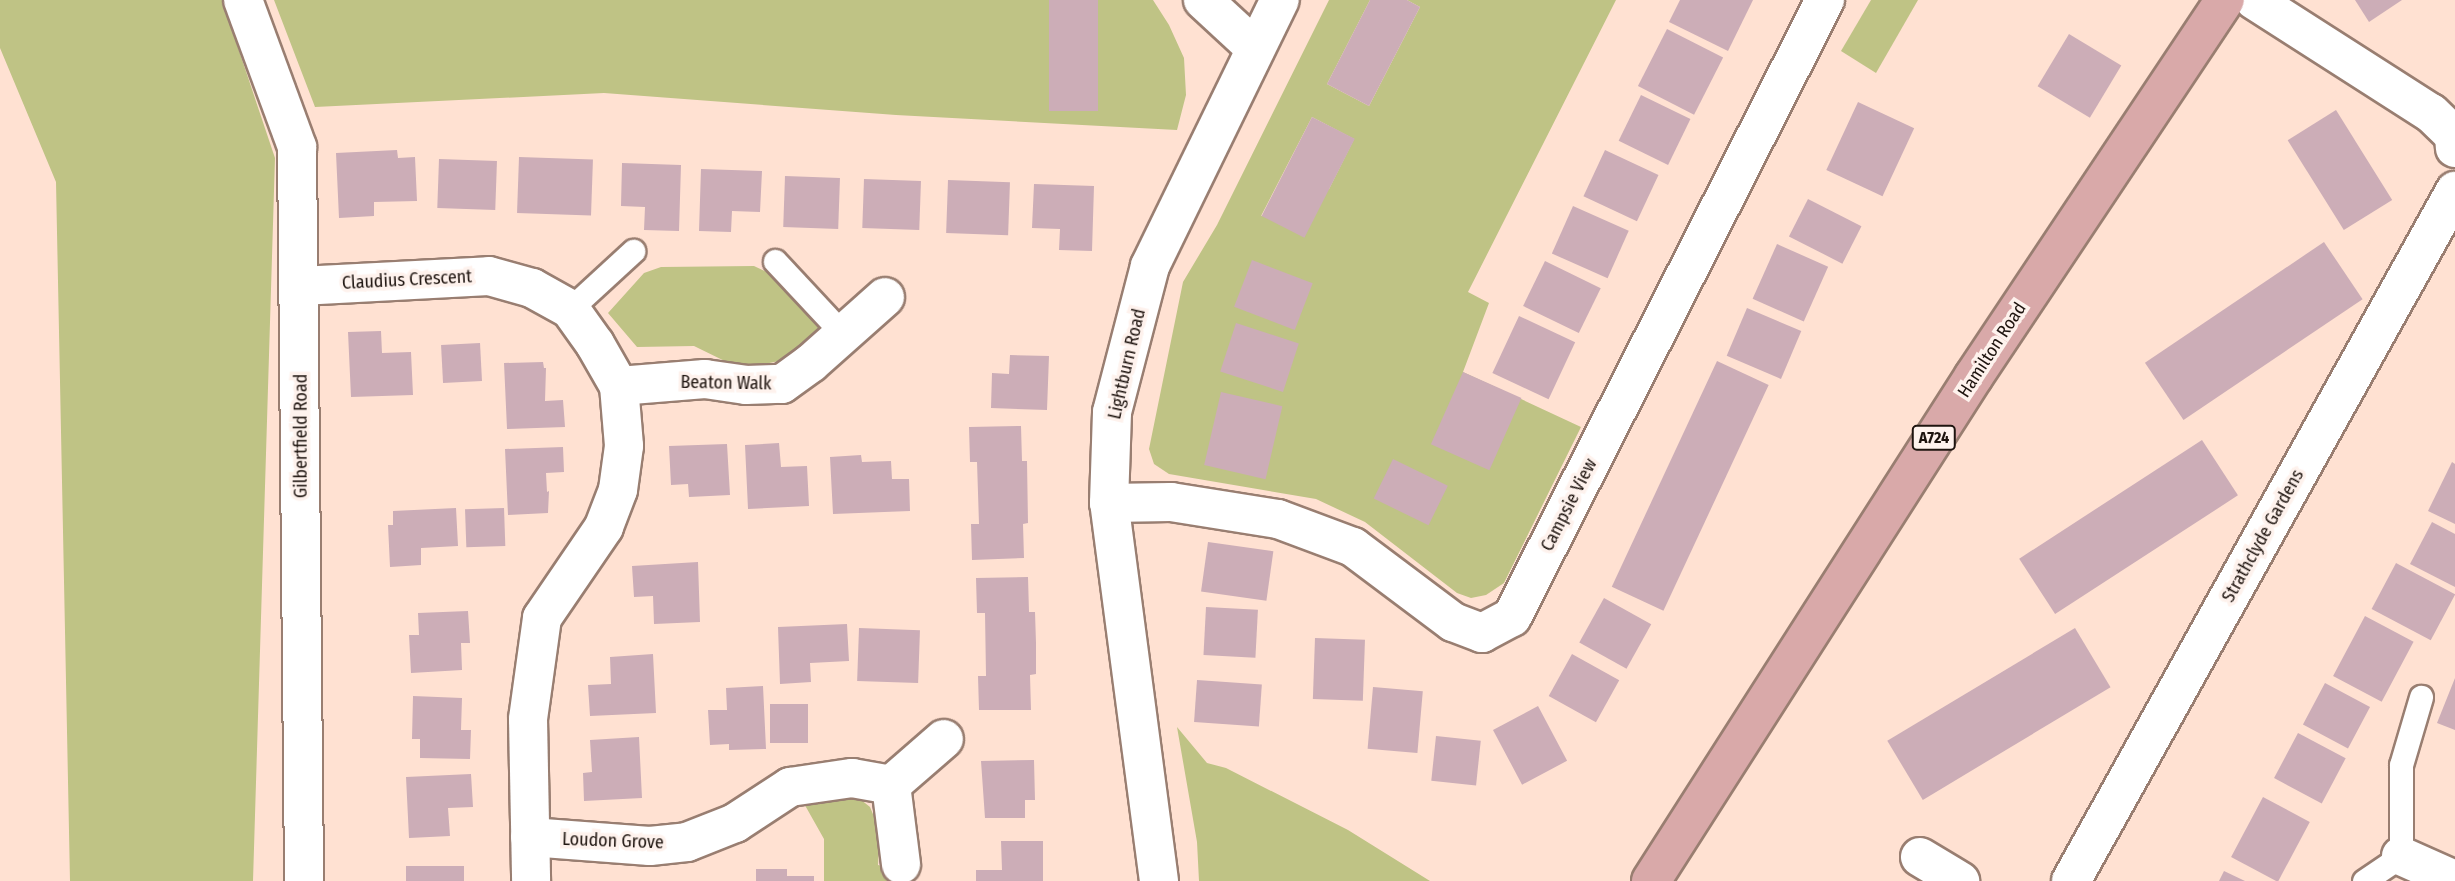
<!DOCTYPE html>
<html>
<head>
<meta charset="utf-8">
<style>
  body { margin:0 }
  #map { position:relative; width:2455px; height:881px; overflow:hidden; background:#ffe1d2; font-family:"Fira Sans Condensed",sans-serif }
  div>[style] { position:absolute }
  .green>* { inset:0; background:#bfc385 }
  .building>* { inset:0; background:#ccadb7; transform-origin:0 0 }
  .roads { filter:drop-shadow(2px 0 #997e71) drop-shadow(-2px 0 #997e71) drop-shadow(0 2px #997e71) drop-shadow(0 -2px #997e71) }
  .service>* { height:23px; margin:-11.5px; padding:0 11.5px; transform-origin:11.5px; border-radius:11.5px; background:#fff }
  .minor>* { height:38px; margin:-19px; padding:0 19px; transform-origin:19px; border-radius:19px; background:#fff }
  .primary>* { height:38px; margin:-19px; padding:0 19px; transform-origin:19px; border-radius:19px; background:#d9a9a9 }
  span { translate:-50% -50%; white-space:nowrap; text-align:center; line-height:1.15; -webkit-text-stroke:7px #fef2ed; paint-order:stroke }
  .shield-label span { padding:2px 5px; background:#fef2ed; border:2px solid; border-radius:5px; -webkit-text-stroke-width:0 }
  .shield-label { font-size:16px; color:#1e140f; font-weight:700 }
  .street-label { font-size:18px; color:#1e140f }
</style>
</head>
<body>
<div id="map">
  <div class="green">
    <i style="clip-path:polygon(0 0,222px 0,275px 158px,253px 881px,70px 881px,56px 182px,0 48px)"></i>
    <i style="clip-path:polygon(274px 0,1153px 0,1169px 25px,1184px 58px,1186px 95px,1177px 130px,896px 115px,604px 93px,315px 107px)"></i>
    <i style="clip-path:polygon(evenodd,1329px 0,1370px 0,1327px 84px,1369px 106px,1420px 7px,1407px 0,1616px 0,1468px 292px,1489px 303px,1463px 372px,1581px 427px,1504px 583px,1486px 595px,1471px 598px,1457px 593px,1365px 522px,1316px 499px,1169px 474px,1154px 464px,1149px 449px,1183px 282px,1217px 225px,1329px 0,1312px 117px,1354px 139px,1329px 189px,1261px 216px,1312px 117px)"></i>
    <i style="clip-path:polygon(1871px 0,1918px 0,1876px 73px,1841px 51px)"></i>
    <i style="clip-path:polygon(754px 266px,769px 273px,823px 331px,784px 360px,741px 369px,694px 346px,637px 347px,608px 313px,644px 273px,661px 267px)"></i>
    <i style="clip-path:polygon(1177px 727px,1207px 763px,1226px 768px,1348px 830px,1430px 881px,1199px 881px,1197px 842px)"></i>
    <i style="clip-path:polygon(835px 794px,860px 799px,870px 807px,880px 831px,878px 865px,891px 868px,893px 881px,824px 881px,824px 839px,802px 800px)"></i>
  </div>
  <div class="building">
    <i style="left:1049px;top:0;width:49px;height:111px"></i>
    <i style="clip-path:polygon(1370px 0,1407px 0,1420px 7px,1369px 106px,1327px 84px)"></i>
    <i style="clip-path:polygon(1680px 0,1753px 0,1728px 51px,1669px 22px)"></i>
    <i style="clip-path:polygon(2355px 0,2402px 0,2369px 22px)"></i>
    <i style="left:1667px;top:29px;width:63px;height:64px;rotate:27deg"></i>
    <i style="left:2069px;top:34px;width:61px;height:61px;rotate:31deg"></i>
    <i style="left:1641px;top:95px;width:55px;height:51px;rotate:26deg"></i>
    <i style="left:1858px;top:102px;width:62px;height:75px;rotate:25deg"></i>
    <i style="left:2336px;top:110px;width:106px;height:57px;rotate:58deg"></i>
    <i style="left:1312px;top:117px;width:48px;height:111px;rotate:27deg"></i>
    <i style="clip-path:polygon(397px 150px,398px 158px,415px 157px,417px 201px,374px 202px,374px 216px,339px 218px,336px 153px)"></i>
    <i style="left:1605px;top:150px;width:59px;height:51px;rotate:25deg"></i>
    <i style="left:519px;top:157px;width:74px;height:56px;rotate:2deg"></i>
    <i style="left:439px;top:159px;width:58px;height:49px;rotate:2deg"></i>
    <i style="clip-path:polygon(622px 163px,681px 165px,679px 231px,644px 230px,645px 207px,621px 206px)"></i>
    <i style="clip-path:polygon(701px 169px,762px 171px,760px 212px,732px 211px,731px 232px,699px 231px)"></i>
    <i style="left:785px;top:176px;width:55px;height:51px;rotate:2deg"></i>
    <i style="left:864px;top:179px;width:57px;height:49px;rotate:2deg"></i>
    <i style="left:948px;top:180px;width:62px;height:53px;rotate:2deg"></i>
    <i style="clip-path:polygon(1034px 184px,1094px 186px,1092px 251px,1059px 250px,1060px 229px,1032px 228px)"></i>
    <i style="left:1808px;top:199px;width:60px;height:42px;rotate:27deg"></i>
    <i style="left:1573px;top:206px;width:61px;height:52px;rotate:24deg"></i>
    <i style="left:2324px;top:242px;width:69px;height:216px;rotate:56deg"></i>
    <i style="left:1777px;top:244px;width:56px;height:60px;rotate:24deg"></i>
    <i style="left:1252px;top:260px;width:65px;height:50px;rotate:21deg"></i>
    <i style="left:1545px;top:261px;width:62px;height:50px;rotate:26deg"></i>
    <i style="left:1747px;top:308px;width:59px;height:52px;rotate:23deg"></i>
    <i style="left:1519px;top:316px;width:62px;height:63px;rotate:25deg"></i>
    <i style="left:1236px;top:323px;width:66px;height:51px;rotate:18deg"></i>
    <i style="clip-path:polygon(381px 331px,382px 353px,411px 352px,413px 395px,351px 397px,348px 332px)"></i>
    <i style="left:480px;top:343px;width:38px;height:39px;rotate:87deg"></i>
    <i style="clip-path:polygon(1010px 355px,1049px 356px,1047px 410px,991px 408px,992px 373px,1009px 374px)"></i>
    <i style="left:1717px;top:361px;width:57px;height:249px;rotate:25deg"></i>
    <i style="clip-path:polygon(543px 362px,544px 368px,546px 368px,545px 401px,563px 400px,565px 427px,507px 429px,504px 363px)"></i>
    <i style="left:1463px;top:372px;width:64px;height:79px;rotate:24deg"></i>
    <i style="left:1221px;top:392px;width:63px;height:75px;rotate:13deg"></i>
    <i style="clip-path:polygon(1021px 426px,1022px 461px,1027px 461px,1028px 523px,1023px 524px,1024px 558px,972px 560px,971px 524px,979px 524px,977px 462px,970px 462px,969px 427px)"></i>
    <i style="left:2202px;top:440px;width:66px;height:218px;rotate:57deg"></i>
    <i style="clip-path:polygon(779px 443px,781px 467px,807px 466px,809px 506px,748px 509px,745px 445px)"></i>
    <i style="clip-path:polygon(727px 444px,730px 495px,689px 497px,688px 484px,671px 485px,669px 446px)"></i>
    <i style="clip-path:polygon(563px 447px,564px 472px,546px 473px,547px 492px,549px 491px,548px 513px,508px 515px,505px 449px)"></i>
    <i style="clip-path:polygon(861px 455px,862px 462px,891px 461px,892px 479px,909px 479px,910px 511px,833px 514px,830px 457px)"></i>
    <i style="left:1393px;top:459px;width:61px;height:44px;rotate:26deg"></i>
    <i style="clip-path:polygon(2452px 462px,2455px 464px,2455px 524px,2428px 511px)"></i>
    <i style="clip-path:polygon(456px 508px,458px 546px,421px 548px,421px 565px,390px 567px,388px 525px,393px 525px,393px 511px)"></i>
    <i style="left:504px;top:508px;width:38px;height:39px;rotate:88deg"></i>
    <i style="clip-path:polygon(2432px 522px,2455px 534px,2455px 587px,2410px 564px)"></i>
    <i style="left:1208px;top:542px;width:66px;height:50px;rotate:8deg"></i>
    <i style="clip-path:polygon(698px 562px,700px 622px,654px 624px,653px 596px,634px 597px,632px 566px)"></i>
    <i style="left:2396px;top:563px;width:67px;height:52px;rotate:28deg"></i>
    <i style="clip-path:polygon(1028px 577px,1029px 612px,1035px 612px,1036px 643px,1036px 674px,1030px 675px,1031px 710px,979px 710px,978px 676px,986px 676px,985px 613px,977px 613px,976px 578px)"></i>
    <i style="left:1604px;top:598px;width:54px;height:51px;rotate:29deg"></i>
    <i style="left:1206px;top:607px;width:52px;height:48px;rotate:3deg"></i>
    <i style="clip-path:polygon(468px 611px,470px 643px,461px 643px,462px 670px,411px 673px,409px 635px,419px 635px,418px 613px)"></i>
    <i style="left:2365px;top:616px;width:55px;height:68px;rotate:28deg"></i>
    <i style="clip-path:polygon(847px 624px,849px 661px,810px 663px,811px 682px,780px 684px,778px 627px)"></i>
    <i style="left:859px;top:628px;width:61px;height:53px;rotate:2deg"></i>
    <i style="left:2075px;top:628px;width:69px;height:219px;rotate:59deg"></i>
    <i style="left:1315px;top:638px;width:50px;height:61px;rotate:2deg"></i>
    <i style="clip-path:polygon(653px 654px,656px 713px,590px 716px,588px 685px,611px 684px,610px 657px)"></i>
    <i style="left:1572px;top:654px;width:54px;height:48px;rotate:29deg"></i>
    <i style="clip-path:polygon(2455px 678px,2455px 730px,2437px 723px)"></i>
    <i style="left:1197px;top:680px;width:65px;height:42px;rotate:4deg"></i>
    <i style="left:2325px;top:683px;width:51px;height:47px;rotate:28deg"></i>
    <i style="clip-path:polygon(763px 686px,766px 749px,729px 750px,729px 744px,710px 745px,708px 710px,727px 710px,726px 688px)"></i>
    <i style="left:1373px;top:687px;width:50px;height:62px;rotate:5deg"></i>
    <i style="clip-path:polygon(413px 696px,462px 698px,461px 730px,471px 730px,470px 759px,420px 758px,420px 739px,412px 739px)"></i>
    <i style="left:770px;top:704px;width:38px;height:39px"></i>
    <i style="left:1538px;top:706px;width:62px;height:51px;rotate:62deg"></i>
    <i style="left:2298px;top:733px;width:54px;height:51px;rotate:28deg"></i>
    <i style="left:1436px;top:736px;width:45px;height:45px;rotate:6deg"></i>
    <i style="clip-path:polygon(639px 737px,642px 798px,584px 801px,583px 773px,592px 772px,590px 740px)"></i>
    <i style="clip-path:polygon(1034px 760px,1035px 800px,1025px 800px,1025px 818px,985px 818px,981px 761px)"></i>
    <i style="clip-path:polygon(471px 774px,473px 807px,448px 808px,450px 836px,409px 838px,406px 777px)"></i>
    <i style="left:2263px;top:797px;width:53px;height:68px;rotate:28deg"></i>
    <i style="clip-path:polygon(1001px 841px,1043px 841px,1043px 881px,976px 881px,976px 870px,1002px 870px)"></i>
    <i style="left:464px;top:866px;width:15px;height:58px;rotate:90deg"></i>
    <i style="clip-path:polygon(756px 869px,787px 869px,787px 876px,814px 876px,814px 881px,756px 881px)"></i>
    <i style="clip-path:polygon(2224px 871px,2245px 881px,2219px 881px)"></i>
  </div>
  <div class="roads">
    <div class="service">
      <i style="left:775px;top:261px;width:101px;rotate:47deg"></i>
      <i style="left:570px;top:309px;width:86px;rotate:-42.6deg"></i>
      <i style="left:2364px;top:881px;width:45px;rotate:-34deg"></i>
      <i style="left:2401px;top:856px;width:91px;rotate:-90deg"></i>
      <i style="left:2401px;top:765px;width:71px;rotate:-73.6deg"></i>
    </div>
    <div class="minor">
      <i style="left:243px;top:0;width:157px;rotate:69.8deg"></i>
      <i style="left:297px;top:147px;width:734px;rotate:89.45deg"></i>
      <i style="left:1203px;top:0;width:71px;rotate:42.7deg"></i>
      <i style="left:2254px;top:0;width:210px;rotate:32.6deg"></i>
      <i style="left:2431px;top:113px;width:32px;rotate:44deg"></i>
      <i style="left:2454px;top:135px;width:13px;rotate:86deg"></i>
      <i style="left:300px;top:286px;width:189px;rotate:-3deg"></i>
      <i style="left:489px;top:276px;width:45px;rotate:15.6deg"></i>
      <i style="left:532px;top:288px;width:43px;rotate:28.9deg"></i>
      <i style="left:570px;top:309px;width:43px;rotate:54.5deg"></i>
      <i style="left:595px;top:344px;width:48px;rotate:60.3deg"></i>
      <i style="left:619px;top:386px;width:60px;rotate:85.2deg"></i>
      <i style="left:624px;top:446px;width:44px;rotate:97.8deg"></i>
      <i style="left:618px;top:490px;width:40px;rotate:111deg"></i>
      <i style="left:604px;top:527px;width:110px;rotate:124.3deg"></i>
      <i style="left:542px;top:618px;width:102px;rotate:97.9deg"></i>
      <i style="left:528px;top:719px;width:162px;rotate:88.9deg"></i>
      <i style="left:619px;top:386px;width:86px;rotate:-4.7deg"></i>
      <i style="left:705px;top:379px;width:41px;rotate:8.3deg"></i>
      <i style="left:746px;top:385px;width:36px;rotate:-2deg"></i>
      <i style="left:782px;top:384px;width:36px;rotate:-36deg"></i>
      <i style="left:811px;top:363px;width:99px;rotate:-41.7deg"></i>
      <i style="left:1109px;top:503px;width:62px;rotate:-0.9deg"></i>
      <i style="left:1171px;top:502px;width:108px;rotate:9deg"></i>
      <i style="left:1278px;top:519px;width:80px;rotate:20.5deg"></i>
      <i style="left:1353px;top:547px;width:125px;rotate:36.9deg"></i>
      <i style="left:1453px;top:622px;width:31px;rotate:21deg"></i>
      <i style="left:1482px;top:633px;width:34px;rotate:-28deg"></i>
      <i style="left:1512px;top:617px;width:692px;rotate:-63.1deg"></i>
      <i style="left:891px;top:785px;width:80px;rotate:82.8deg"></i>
      <i style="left:530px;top:837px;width:120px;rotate:4.3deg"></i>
      <i style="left:650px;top:846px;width:37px;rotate:-6deg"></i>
      <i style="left:687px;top:842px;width:52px;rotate:-21.6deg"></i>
      <i style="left:735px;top:823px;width:66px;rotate:-33.2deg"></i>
      <i style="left:790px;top:787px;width:63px;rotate:-8.3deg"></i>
      <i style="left:852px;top:778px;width:40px;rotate:10deg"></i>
      <i style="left:891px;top:785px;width:70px;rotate:-41deg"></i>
      <i style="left:2401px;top:856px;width:59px;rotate:24deg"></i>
      <i style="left:1920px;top:857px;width:47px;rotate:31deg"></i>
      <i style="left:1159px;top:881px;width:381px;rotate:-97.5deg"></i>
      <i style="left:1109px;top:503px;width:91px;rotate:-88.1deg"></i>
      <i style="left:1112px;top:412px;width:151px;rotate:-75.4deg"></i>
      <i style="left:1150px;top:266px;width:296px;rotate:-64deg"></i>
      <i style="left:2071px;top:881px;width:790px;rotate:-60.9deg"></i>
    </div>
    <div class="primary">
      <i style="left:1651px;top:881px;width:599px;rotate:-57.4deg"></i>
      <i style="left:1974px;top:376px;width:452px;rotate:-56.3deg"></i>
    </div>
  </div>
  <div class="shield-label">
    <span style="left:1934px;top:438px">A724</span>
  </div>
  <div class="street-label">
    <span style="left:407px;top:280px;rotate:-3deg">Claudius Crescent</span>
    <span style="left:1992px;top:350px;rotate:-57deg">Hamilton Road</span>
    <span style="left:1127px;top:364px;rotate:-77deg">Lightburn Road</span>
    <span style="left:726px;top:383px;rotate:1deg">Beaton Walk</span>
    <span style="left:301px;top:436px;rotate:-90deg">Gilbertfield Road</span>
    <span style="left:1569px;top:505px;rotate:-63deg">Campsie View</span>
    <span style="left:2263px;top:536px;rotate:-61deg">Strathclyde Gardens</span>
    <span style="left:613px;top:841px;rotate:2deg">Loudon Grove</span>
  </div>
</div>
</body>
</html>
